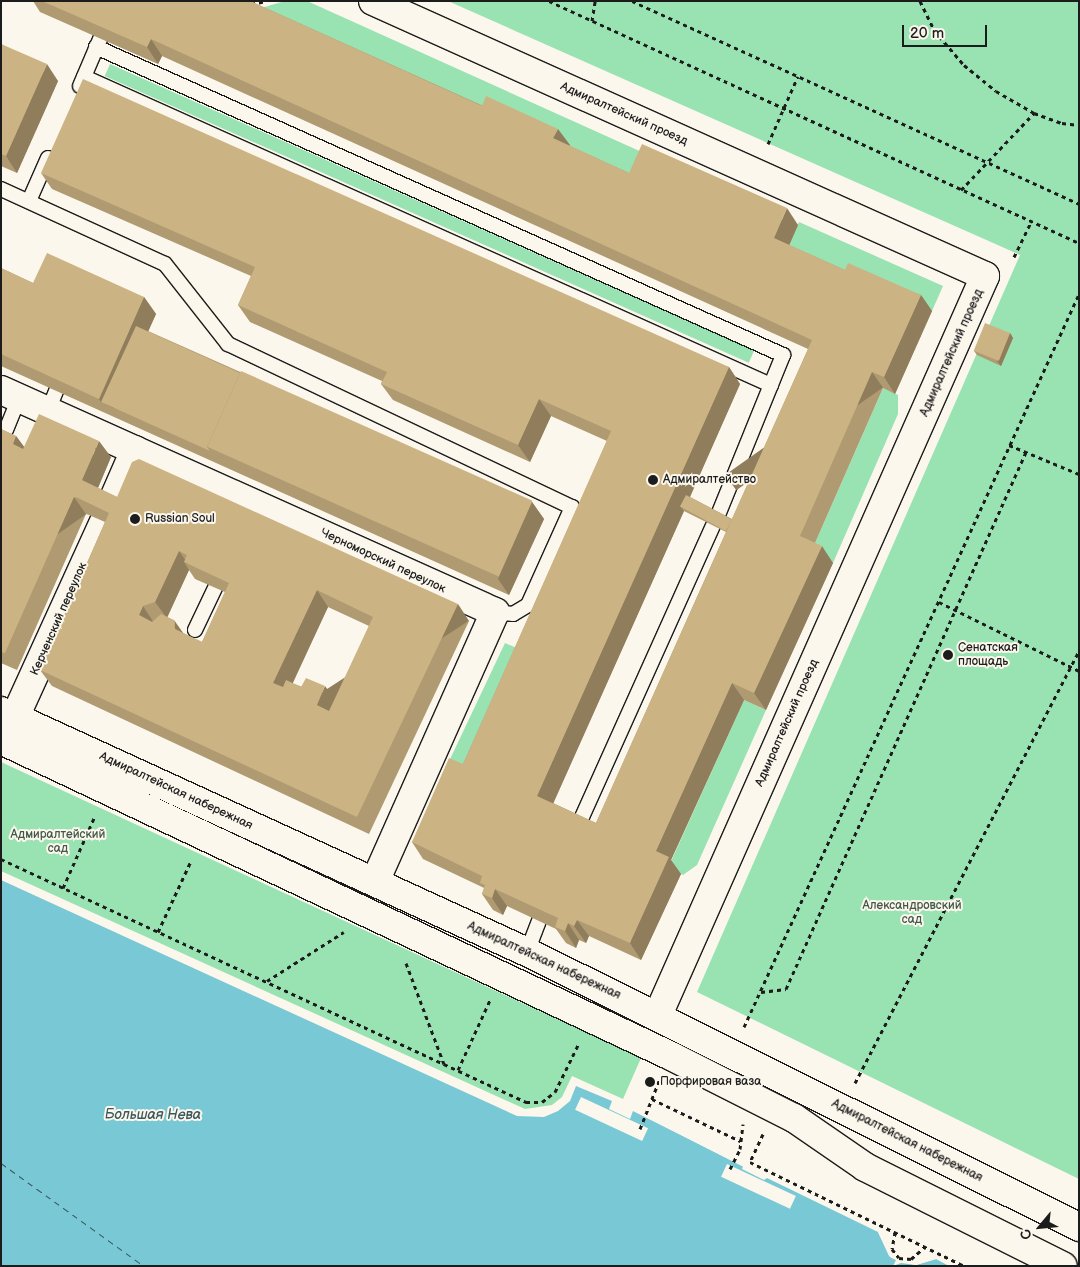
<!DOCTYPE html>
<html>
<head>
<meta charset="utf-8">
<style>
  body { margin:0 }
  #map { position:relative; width:1080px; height:1267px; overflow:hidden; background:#fbf7ec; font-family:"Balsamiq Sans",sans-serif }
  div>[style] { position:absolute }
  .green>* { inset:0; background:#99e2b2; transform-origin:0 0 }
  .water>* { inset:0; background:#78c8d5 }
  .pier>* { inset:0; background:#fbf7ec; transform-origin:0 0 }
  .ferry>* { height:1px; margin-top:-0.5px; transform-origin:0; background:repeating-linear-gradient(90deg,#3c585d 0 6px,transparent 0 11px) }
  .path>* { height:3px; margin-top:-1.5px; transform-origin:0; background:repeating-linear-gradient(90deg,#1c1c1c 0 4px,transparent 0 8px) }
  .roads { filter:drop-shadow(1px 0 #1c1c1c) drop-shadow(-1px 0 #1c1c1c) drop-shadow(0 1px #1c1c1c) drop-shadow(0 -1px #1c1c1c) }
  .lane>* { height:14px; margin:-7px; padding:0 7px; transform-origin:7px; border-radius:7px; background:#fbf7ec }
  .street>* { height:28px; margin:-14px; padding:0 14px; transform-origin:14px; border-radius:14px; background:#fbf7ec }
  .secondary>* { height:28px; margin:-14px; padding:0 14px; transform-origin:14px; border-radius:14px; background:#fbf7ec }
  .wall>* { inset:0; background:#af9a71 }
  .shaded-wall>* { inset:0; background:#8f7d5c; transform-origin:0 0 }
  .building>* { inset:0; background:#ccb383; transform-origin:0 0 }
  .dots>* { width:14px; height:14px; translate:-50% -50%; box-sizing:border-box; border:2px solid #fbf7ec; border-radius:50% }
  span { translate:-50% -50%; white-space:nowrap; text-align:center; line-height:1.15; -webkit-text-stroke:4px #fbf7ec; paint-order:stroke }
  .street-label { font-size:12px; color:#1c1c1c }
  .poi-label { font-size:12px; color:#1c1c1c }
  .left { translate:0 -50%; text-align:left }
  .park-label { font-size:12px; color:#425749 }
  .water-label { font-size:14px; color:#3c585d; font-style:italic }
  .frame { position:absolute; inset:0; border:2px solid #1c1c1c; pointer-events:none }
  .north { position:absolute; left:1015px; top:1202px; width:50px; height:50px; -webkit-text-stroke:4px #fbf7ec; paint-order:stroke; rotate:242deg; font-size:14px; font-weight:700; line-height:20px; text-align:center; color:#1c1c1c }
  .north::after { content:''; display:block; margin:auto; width:18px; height:22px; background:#1c1c1c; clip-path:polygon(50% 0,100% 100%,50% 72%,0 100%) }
  .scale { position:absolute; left:902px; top:25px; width:85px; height:22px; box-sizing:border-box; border:2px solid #1c1c1c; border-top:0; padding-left:6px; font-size:15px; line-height:18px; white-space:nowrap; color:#1c1c1c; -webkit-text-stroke:4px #fbf7ec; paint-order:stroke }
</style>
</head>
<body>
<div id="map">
  <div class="green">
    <i style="clip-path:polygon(285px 1px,307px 1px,655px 158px,641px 189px,498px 113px,254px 10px)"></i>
    <i style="clip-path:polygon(448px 1px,1079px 1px,1079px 1179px,697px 992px,1020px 255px)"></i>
    <i style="left:110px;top:64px;width:705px;height:13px;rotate:24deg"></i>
    <i style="clip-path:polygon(799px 222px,943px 286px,932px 311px,860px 279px,785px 255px)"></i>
    <i style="clip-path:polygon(883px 388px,898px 395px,898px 414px,833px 563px,811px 552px)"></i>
    <i style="clip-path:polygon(505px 643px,519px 649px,474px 780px,435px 791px)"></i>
    <i style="clip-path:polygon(744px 700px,766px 710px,697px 865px,683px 875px,668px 868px)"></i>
    <i style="clip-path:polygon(1px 762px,641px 1058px,623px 1099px,572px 1076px,562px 1097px,552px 1105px,525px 1109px,1px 871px)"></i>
  </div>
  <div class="water">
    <i style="clip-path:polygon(1px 880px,517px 1116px,544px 1117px,558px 1111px,570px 1101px,576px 1086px,612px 1101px,609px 1109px,630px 1119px,633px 1111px,743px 1166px,742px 1169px,764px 1180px,767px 1178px,878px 1232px,889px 1256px,898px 1261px,916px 1265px,936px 1259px,949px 1266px,1px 1266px)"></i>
  </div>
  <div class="pier">
    <i style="left:581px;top:1097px;width:74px;height:14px;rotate:25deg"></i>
    <i style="left:634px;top:1109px;width:123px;height:2px;rotate:27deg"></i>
    <i style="left:727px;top:1164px;width:76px;height:14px;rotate:25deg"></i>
    <i style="clip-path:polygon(878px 1232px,884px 1236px,891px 1255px,899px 1259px,908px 1263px,928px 1257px,936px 1259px,916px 1265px,901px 1263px,893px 1266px,896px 1260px,890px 1257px)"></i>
  </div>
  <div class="ferry">
    <i style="left:1px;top:1163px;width:176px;rotate:35.8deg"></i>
  </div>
  <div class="path">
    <i style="left:549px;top:1px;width:583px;rotate:24.54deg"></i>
    <i style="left:632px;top:1px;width:491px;rotate:24.4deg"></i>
    <i style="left:920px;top:1px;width:32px;rotate:64deg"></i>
    <i style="left:934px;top:30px;width:46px;rotate:49.4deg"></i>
    <i style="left:964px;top:65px;width:41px;rotate:39.1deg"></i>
    <i style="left:996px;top:91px;width:44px;rotate:30.1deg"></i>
    <i style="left:1034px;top:113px;width:30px;rotate:20deg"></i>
    <i style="left:1062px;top:123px;width:17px;rotate:7deg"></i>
    <i style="left:251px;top:4px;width:16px;rotate:-11deg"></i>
    <i style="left:592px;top:21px;width:20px;rotate:-81deg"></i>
    <i style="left:768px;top:144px;width:74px;rotate:-66.2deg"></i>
    <i style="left:961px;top:190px;width:106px;rotate:-46.5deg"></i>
    <i style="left:1014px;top:257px;width:39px;rotate:-64deg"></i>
    <i style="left:1009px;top:445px;width:76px;rotate:22.5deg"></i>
    <i style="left:939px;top:602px;width:156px;rotate:26.2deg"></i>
    <i style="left:1px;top:859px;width:579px;rotate:24.84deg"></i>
    <i style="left:526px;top:1102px;width:16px"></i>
    <i style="left:542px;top:1102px;width:16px;rotate:-38deg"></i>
    <i style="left:555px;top:1092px;width:55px;rotate:-63.9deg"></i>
    <i style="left:63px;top:888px;width:77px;rotate:-66.1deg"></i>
    <i style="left:158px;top:932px;width:78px;rotate:-65.1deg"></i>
    <i style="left:406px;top:963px;width:108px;rotate:69.4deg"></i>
    <i style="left:267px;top:981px;width:91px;rotate:-32.5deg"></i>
    <i style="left:761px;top:992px;width:25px;rotate:-7deg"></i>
    <i style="left:786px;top:989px;width:588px;rotate:-65.92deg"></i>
    <i style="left:744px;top:1027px;width:806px;rotate:-65.44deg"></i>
    <i style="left:458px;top:1070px;width:77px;rotate:-65.4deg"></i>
    <i style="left:855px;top:1083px;width:487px;rotate:-62.6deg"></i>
    <i style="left:652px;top:1099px;width:98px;rotate:25.5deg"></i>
    <i style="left:640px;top:1129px;width:52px;rotate:-68.4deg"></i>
    <i style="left:763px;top:1134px;width:31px;rotate:115deg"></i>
    <i style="left:750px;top:1162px;width:238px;rotate:25.9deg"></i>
    <i style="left:730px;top:1169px;width:22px;rotate:-63deg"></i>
    <i style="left:740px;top:1149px;width:25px;rotate:-83deg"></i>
    <i style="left:895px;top:1232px;width:17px;rotate:100deg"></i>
    <i style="left:892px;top:1249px;width:11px;rotate:52deg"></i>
    <i style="left:899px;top:1258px;width:12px;rotate:5deg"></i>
    <i style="left:911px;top:1259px;width:18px;rotate:-41deg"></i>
  </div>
  <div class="roads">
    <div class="lane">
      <i style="left:96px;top:47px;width:753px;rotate:24.15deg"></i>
      <i style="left:783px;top:355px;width:173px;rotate:112.1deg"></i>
      <i style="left:84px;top:77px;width:753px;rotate:24.15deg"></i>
      <i style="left:80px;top:86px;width:51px;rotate:-66.9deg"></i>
      <i style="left:1px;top:189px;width:180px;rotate:24.6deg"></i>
      <i style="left:165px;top:264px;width:102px;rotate:51.8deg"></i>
      <i style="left:228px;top:344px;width:381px;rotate:25.4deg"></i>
      <i style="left:572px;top:507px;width:107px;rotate:114.2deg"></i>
      <i style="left:528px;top:605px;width:17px;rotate:149deg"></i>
      <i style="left:513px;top:614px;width:18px;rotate:-174deg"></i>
      <i style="left:29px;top:201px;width:47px;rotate:-66.2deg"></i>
      <i style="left:48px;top:411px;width:22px;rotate:-68deg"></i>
      <i style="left:6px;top:430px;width:35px;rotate:-68deg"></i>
      <i style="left:195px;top:630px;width:47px;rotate:-64.5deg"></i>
      <i style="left:578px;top:826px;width:329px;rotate:-65.8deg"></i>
      <i style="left:527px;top:952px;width:33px;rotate:-69deg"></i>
    </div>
    <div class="street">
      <i style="left:373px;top:1px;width:671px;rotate:24.2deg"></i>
      <i style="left:985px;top:276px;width:808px;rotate:113.87deg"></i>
      <i style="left:1px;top:390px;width:542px;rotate:24.2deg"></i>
      <i style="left:495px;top:612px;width:295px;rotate:114deg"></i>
      <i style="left:111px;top:505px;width:60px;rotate:-66.4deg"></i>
      <i style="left:15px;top:717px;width:214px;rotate:-65.5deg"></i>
    </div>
    <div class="secondary">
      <i style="left:1px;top:711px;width:579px;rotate:24.62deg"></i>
      <i style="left:527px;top:952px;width:617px;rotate:26.48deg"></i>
      <i style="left:1px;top:740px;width:741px;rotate:25.25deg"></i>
      <i style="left:671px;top:1056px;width:138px;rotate:26.8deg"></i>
      <i style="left:794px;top:1118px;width:86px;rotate:34.6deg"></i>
      <i style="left:865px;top:1167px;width:221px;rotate:26.6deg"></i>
    </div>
  </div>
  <div class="wall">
    <i style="clip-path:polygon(evenodd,33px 1px,250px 1px,570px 145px,570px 146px,629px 173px,798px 225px,789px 245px,845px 270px,921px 295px,932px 311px,895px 394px,883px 388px,815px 543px,833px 563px,766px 710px,744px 700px,671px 860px,681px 874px,641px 960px,589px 936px,586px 943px,579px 940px,576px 948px,566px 943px,556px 929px,507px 906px,503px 915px,493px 910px,482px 894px,484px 888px,482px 887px,423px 859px,412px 842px,463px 764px,607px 441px,551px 416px,530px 462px,393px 400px,381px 384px,382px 381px,250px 322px,238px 305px,251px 276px,52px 189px,41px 173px,729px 367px,740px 384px,690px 497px,732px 519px,808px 349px,162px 56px,158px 64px,40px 12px,33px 1px,684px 511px,726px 532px,596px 823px,553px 803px,684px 511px)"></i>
    <i style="clip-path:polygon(1px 44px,58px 81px,17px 173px,1px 166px)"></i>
    <i style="clip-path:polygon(1px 268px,33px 283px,144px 297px,156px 314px,148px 331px,532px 502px,544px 519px,509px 595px,1px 366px)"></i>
    <i style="clip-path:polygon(1010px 333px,1013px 338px,1001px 366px,977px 355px,974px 351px)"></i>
    <i style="clip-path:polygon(evenodd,1px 429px,16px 436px,24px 447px,111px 457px,98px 488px,117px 497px,469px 621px,369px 834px,52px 686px,40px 670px,105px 522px,89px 515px,86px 514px,17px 670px,1px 663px,1px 429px,189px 570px,195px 579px,225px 592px,202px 642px,183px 633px,167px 617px,189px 570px,1px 429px,328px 607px,369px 626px,335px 700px,292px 683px,328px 607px)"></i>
  </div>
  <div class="shaded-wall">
    <i style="clip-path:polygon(151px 39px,162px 56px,158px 64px,147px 47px)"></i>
    <i style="clip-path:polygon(47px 64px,58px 81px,17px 173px,6px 156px)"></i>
    <i style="clip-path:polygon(558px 129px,570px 145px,565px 155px,553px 138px)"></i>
    <i style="clip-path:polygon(787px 208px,798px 225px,785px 255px,774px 238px)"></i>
    <i style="clip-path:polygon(921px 295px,932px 311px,895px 394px,884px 377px)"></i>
    <i style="clip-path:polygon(144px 297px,156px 314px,114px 408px,101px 402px,99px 399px)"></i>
    <i style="clip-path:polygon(1010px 333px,1013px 338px,1001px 366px,997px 361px)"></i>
    <i style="clip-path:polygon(729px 367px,740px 384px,685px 508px,680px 506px,684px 511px,549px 813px,537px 796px)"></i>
    <i style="left:872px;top:372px;width:19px;height:179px;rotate:55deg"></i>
    <i style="clip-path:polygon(539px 399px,551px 416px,530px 462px,518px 445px)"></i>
    <i style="clip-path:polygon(16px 436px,28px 452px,13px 444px)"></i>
    <i style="clip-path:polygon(99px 441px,111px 457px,94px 497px,82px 480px)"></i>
    <i style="left:74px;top:497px;width:21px;height:171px;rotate:55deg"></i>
    <i style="clip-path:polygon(532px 502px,544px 519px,509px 595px,498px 579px)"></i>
    <i style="clip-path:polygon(822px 546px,833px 563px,766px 710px,754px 693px)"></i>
    <i style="clip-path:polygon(179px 551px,188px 564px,184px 562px,189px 570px,167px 618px,155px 602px)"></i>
    <i style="clip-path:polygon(317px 590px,328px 607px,285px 700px,273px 683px)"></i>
    <i style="left:458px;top:604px;width:20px;height:236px;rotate:57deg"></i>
    <i style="clip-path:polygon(143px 606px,154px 623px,139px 615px)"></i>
    <i style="clip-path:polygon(174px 620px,186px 637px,175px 629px)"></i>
    <i style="clip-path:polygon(732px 683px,744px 700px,671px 860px,681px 874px,641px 960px,630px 943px,656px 851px)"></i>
    <i style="clip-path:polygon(325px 686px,337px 703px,328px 721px,317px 705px)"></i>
    <i style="clip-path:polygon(495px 889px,507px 906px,503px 915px,492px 898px)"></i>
    <i style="clip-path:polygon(577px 920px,589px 936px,586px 943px,574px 926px)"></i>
    <i style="clip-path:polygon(568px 923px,579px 940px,576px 948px,565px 931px)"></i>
  </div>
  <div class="building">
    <i style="clip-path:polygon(42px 1px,250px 1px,482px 106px,486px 96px,558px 129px,553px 138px,629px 173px,642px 144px,787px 208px,774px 238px,845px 270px,848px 263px,921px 295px,884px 377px,872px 372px,800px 536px,822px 546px,754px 693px,732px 683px,656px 851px,669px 857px,630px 943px,577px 920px,574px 926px,568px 923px,565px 931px,555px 927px,558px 918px,495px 889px,492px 898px,482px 894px,485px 885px,480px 883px,482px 876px,412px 842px,449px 758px,463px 764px,611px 431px,539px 399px,518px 445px,381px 384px,387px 372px,238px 305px,255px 267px,41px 173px,83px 79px,729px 367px,537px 796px,596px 823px,812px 340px,151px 39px,147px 47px)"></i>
    <i style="clip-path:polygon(1px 44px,47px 64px,6px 156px,1px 154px)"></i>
    <i style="clip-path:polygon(47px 253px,144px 297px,99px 399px,1px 354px,1px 268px,33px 283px)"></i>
    <i style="left:985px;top:323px;width:27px;height:30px;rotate:22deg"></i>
    <i style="clip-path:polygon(136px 326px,240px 373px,207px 447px,210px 451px,101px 402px)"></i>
    <i style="left:241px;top:371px;width:319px;height:83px;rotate:24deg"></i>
    <i style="clip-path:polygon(evenodd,39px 414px,99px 441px,82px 480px,113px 495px,117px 497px,132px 462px,139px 459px,458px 604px,357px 817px,40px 670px,109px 513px,78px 498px,74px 497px,5px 653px,1px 652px,1px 429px,16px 436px,13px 444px,23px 449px,39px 414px,179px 551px,187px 555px,184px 562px,229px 583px,202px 642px,175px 629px,174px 620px,161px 614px,152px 622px,139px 615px,143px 606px,155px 602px,179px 551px,39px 414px,317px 590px,373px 617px,329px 711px,317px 705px,325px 686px,306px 678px,301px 687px,286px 680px,283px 687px,273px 683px,317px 590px)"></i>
    <i style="left:686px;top:495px;width:52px;height:13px;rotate:28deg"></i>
  </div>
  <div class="dots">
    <i style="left:653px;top:480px;background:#1c1c1c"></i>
    <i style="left:135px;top:519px;background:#1c1c1c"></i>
    <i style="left:948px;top:655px;background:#1c1c1c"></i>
    <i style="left:650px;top:1082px;background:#1c1c1c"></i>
  </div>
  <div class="street-label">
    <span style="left:624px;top:114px;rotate:24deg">Адмиралтейский проезд</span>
    <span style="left:952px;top:353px;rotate:-66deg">Адмиралтейский проезд</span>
    <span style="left:383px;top:561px;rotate:25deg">Черноморский переулок</span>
    <span style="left:59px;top:619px;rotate:-66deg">Керченский переулок</span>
    <span style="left:787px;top:723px;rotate:-66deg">Адмиралтейский проезд</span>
    <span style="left:176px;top:791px;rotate:25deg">Адмиралтейская набережная</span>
    <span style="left:544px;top:961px;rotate:25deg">Адмиралтейская набережная</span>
    <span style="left:907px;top:1141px;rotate:27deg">Адмиралтейская набережная</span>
  </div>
  <div class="poi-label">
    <span class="left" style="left:663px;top:480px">Адмиралтейство</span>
    <span class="left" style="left:145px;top:519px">Russian Soul</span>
    <span class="left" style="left:958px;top:655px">Сенатская<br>площадь</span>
    <span class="left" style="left:660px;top:1082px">Порфировая ваза</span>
  </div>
  <div class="park-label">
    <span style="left:58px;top:842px">Адмиралтейский<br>сад</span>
    <span style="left:912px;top:913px">Александровский<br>сад</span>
  </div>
  <div class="water-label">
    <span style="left:153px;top:1115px">Большая Нева</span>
  </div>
  <div class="frame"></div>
  <div class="north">С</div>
  <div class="scale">20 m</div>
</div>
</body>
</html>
